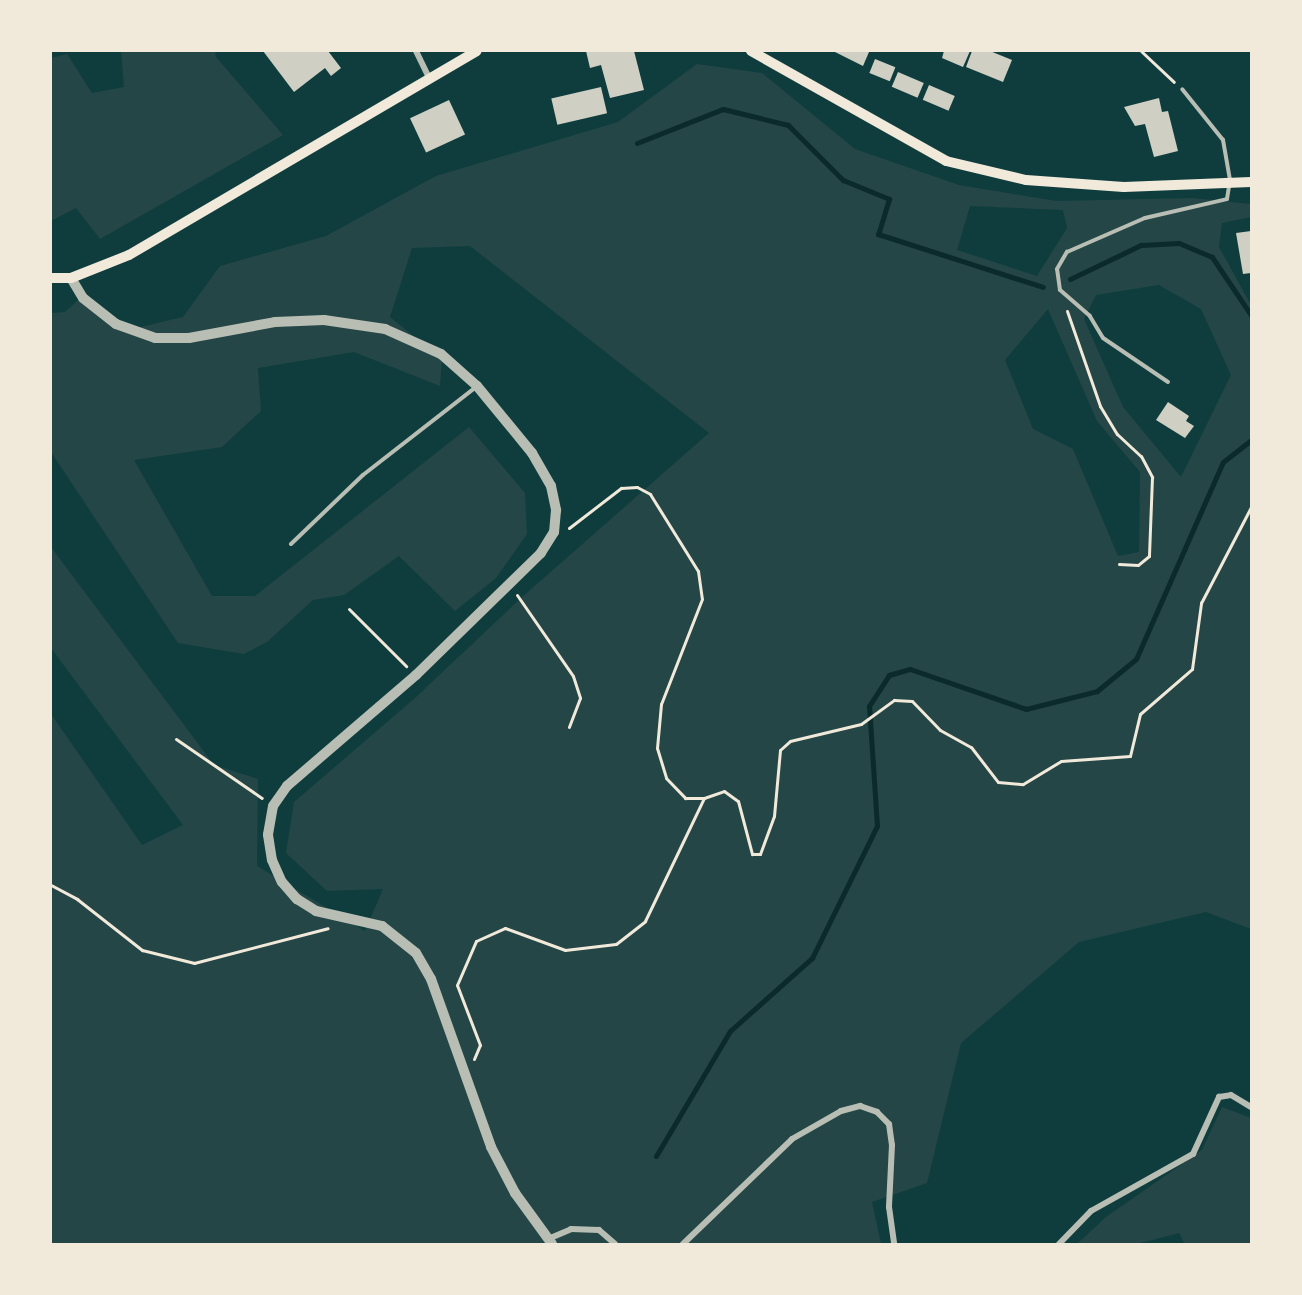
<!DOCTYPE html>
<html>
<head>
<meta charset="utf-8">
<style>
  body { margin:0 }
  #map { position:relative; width:1302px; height:1295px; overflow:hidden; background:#0f3d3e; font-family:Arial,sans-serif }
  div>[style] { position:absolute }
  .green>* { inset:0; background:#244646 }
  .stream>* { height:5px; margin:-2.5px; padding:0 2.5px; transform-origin:2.5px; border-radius:2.5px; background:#0a2a2b }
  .building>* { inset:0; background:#cfcfc3; transform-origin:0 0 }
  .path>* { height:3px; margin:-1.5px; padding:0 1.5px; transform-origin:1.5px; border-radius:1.5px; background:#f1e9da }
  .service>* { height:4px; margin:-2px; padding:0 2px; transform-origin:2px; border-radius:2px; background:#b8beb3 }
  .minor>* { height:6px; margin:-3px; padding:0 3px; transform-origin:3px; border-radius:3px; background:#b8beb3 }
  .tertiary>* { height:10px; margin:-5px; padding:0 5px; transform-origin:5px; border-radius:5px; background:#b8beb3 }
  .secondary>* { height:10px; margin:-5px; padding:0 5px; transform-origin:5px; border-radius:5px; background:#f1e9da }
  span { translate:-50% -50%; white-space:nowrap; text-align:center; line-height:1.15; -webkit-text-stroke:5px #f1e9da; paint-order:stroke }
  .frame { position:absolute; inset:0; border:52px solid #f1e9da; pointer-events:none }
</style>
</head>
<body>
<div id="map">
  <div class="green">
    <i style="clip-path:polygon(121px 51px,215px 51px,216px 57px,283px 135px,100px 239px,76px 208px,51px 221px,51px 58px,67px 54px,92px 93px,124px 87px)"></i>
    <i style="clip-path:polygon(evenodd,697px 64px,762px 73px,855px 149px,959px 185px,1056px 201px,1192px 198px,1251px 204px,1251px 217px,1222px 223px,1219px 247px,1251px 305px,1251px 929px,1206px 912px,1079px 942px,961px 1043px,927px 1183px,872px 1202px,881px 1244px,51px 1244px,51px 714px,142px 845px,183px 825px,51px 648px,51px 547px,214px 765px,258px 779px,257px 866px,365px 931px,383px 889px,327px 891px,286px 853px,294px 802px,415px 698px,521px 598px,709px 433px,470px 246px,412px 248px,390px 317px,442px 359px,440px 386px,354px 352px,258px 368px,261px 411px,222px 447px,134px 460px,212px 596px,255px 596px,469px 427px,525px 493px,527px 534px,496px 578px,455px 611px,399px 556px,344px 595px,313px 600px,267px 642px,244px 654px,178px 643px,51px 452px,51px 313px,65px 312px,78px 300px,132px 329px,183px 317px,220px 266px,326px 236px,436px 176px,618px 122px,697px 64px,970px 206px,1063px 210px,1067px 228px,1037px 276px,957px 250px,970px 206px,697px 64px,1159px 285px,1201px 309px,1231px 375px,1181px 477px,1123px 407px,1084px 319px,1096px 295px,1159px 285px,697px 64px,1048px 309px,1097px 421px,1140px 472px,1139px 552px,1118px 556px,1073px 449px,1033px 429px,1005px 360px,1048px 309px)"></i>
    <i style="clip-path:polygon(1222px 1107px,1251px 1118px,1251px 1244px,1185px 1244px,1179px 1233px,1137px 1244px,1077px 1244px,1106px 1217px,1202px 1150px)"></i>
  </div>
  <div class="stream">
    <i style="left:637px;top:143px;width:92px;rotate:-21.6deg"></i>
    <i style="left:723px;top:109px;width:67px;rotate:13.8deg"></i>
    <i style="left:788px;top:125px;width:78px;rotate:45deg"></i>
    <i style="left:843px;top:180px;width:50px;rotate:22.4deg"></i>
    <i style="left:889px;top:199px;width:37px;rotate:107deg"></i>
    <i style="left:878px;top:234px;width:173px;rotate:17.8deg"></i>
    <i style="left:1070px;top:279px;width:79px;rotate:-25.6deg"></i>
    <i style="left:1141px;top:245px;width:38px;rotate:-3deg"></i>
    <i style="left:1179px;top:243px;width:36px;rotate:23deg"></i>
    <i style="left:1212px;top:257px;width:70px;rotate:56.1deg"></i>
    <i style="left:656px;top:1156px;width:145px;rotate:-59.4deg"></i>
    <i style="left:730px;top:1031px;width:110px;rotate:-41.7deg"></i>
    <i style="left:812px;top:958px;width:147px;rotate:-63.8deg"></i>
    <i style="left:877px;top:826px;width:120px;rotate:-93.8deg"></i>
    <i style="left:869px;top:706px;width:37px;rotate:-57deg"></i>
    <i style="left:889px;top:675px;width:22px;rotate:-16deg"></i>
    <i style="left:910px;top:669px;width:123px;rotate:19deg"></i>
    <i style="left:1026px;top:709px;width:73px;rotate:-14.2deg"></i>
    <i style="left:1097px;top:691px;width:50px;rotate:-39.4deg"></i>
    <i style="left:1136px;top:659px;width:215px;rotate:-66.2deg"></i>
    <i style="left:1223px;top:462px;width:36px;rotate:-38deg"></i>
  </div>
  <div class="building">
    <i style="clip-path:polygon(263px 51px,328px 51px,341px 68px,331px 76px,325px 68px,294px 92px)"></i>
    <i style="clip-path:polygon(586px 51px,634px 51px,644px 90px,610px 98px,601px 65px,590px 68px)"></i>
    <i style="clip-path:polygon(833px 51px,866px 51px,869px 52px,863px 66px)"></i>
    <i style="clip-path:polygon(944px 51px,970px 51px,963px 67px,942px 58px)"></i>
    <i style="clip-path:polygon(972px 51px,990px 51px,1012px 60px,1003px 82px,966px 67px)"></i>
    <i style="left:875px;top:59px;width:22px;height:15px;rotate:22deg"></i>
    <i style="left:898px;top:72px;width:28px;height:16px;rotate:23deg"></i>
    <i style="left:929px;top:85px;width:28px;height:16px;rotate:23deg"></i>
    <i style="left:601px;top:87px;width:27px;height:51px;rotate:77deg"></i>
    <i style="clip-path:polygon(1159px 98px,1162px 112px,1168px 111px,1178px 151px,1154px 157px,1145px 124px,1135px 126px,1124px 107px)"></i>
    <i style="left:449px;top:100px;width:38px;height:43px;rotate:65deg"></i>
    <i style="clip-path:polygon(1251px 231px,1251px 273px,1243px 274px,1236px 233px)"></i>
    <i style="clip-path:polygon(1168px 402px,1189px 416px,1186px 421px,1194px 426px,1185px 438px,1156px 420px)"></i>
  </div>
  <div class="path">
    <i style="left:1141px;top:51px;width:45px;rotate:43.2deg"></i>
    <i style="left:1067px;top:311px;width:101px;rotate:70.8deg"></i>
    <i style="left:1100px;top:406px;width:33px;rotate:59deg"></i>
    <i style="left:1117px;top:434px;width:33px;rotate:43deg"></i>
    <i style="left:1141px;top:456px;width:24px;rotate:62deg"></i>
    <i style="left:1152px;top:477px;width:79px;rotate:92.2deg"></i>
    <i style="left:1149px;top:556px;width:14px;rotate:141deg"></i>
    <i style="left:1138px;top:565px;width:19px;rotate:-177deg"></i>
    <i style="left:569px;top:528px;width:66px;rotate:-37.6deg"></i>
    <i style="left:621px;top:488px;width:16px;rotate:-4deg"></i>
    <i style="left:637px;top:487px;width:15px;rotate:28deg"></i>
    <i style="left:650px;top:494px;width:91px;rotate:58.1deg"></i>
    <i style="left:698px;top:571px;width:28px;rotate:82deg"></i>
    <i style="left:702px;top:599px;width:113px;rotate:111.3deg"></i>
    <i style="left:661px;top:704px;width:44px;rotate:95.2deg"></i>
    <i style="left:657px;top:748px;width:31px;rotate:73deg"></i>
    <i style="left:666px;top:778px;width:28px;rotate:46deg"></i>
    <i style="left:685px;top:798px;width:19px"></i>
    <i style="left:704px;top:798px;width:21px;rotate:-19deg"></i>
    <i style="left:724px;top:791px;width:17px;rotate:36deg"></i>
    <i style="left:738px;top:801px;width:55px;rotate:75.2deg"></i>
    <i style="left:752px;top:854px;width:8px"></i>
    <i style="left:760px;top:854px;width:40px;rotate:-69.8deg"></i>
    <i style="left:774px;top:816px;width:66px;rotate:-84.8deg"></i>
    <i style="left:780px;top:750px;width:13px;rotate:-42deg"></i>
    <i style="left:790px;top:741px;width:73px;rotate:-13.5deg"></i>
    <i style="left:861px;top:724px;width:41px;rotate:-36deg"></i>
    <i style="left:894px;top:700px;width:18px;rotate:3deg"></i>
    <i style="left:912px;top:701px;width:40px;rotate:46deg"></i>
    <i style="left:940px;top:730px;width:35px;rotate:29deg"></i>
    <i style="left:971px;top:747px;width:44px;rotate:52.4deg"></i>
    <i style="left:998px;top:782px;width:25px;rotate:5deg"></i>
    <i style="left:1023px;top:784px;width:44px;rotate:-31.2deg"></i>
    <i style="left:1061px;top:761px;width:69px;rotate:-4.1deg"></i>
    <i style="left:1130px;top:756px;width:43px;rotate:-76.6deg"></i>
    <i style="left:1140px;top:714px;width:69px;rotate:-40.9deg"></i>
    <i style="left:1192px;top:669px;width:67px;rotate:-82.2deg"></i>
    <i style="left:1201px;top:603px;width:108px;rotate:-62.5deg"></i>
    <i style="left:517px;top:595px;width:98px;rotate:55.3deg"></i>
    <i style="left:573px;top:676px;width:23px;rotate:72deg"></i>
    <i style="left:580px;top:698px;width:31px;rotate:111deg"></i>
    <i style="left:349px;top:609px;width:81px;rotate:45deg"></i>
    <i style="left:176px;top:739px;width:104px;rotate:34.5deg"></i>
    <i style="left:51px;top:885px;width:30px;rotate:28deg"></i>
    <i style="left:77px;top:899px;width:83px;rotate:38.1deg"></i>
    <i style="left:142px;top:950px;width:54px;rotate:14deg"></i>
    <i style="left:194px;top:963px;width:138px;rotate:-14.6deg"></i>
    <i style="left:474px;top:1059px;width:15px;rotate:-67deg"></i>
    <i style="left:480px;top:1045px;width:64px;rotate:-111deg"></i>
    <i style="left:457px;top:985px;width:48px;rotate:-66.6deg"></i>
    <i style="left:476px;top:941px;width:32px;rotate:-24deg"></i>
    <i style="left:505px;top:928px;width:64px;rotate:20.1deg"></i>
    <i style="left:565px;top:950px;width:51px;rotate:-6.7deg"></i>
    <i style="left:616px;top:944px;width:37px;rotate:-38deg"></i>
    <i style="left:645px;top:921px;width:136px;rotate:-64.4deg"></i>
  </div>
  <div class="service">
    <i style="left:1168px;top:382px;width:78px;rotate:-145.9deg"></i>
    <i style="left:1103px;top:338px;width:26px;rotate:-121deg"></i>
    <i style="left:1090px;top:316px;width:40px;rotate:-139deg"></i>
    <i style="left:1060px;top:290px;width:21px;rotate:-98deg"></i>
    <i style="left:1057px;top:269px;width:20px;rotate:-60deg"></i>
    <i style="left:1067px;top:252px;width:85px;rotate:-23.6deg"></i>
    <i style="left:1145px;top:218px;width:84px;rotate:-13deg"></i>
    <i style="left:1227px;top:199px;width:19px;rotate:-81deg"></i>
    <i style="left:1230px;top:180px;width:41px;rotate:-99.9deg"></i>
    <i style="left:1223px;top:140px;width:65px;rotate:-128.8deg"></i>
    <i style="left:291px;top:544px;width:100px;rotate:-43.8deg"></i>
    <i style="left:363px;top:475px;width:143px;rotate:-37.9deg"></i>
  </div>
  <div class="minor">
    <i style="left:416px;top:51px;width:30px;rotate:64deg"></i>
    <i style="left:548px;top:1239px;width:25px;rotate:-23deg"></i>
    <i style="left:571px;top:1229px;width:28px;rotate:2deg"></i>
    <i style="left:599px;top:1230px;width:21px;rotate:41deg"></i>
    <i style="left:683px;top:1244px;width:151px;rotate:-43.9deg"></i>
    <i style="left:792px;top:1139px;width:56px;rotate:-29.7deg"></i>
    <i style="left:841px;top:1111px;width:20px;rotate:-15deg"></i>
    <i style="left:860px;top:1106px;width:18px;rotate:19deg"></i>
    <i style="left:877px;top:1112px;width:17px;rotate:45deg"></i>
    <i style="left:889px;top:1124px;width:21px;rotate:82deg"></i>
    <i style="left:892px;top:1145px;width:62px;rotate:92.8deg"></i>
    <i style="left:889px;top:1207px;width:37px;rotate:82deg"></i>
    <i style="left:1059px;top:1244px;width:46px;rotate:-45.9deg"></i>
    <i style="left:1091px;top:1211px;width:117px;rotate:-29.2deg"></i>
    <i style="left:1193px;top:1154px;width:63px;rotate:-65.5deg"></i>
    <i style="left:1219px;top:1097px;width:12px;rotate:-9deg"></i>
    <i style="left:1231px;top:1095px;width:23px;rotate:31deg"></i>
  </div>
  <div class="tertiary">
    <i style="left:71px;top:278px;width:23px;rotate:59deg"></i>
    <i style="left:83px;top:298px;width:42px;rotate:38.2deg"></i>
    <i style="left:116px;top:324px;width:41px;rotate:19.7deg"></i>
    <i style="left:155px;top:338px;width:34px"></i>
    <i style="left:189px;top:338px;width:87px;rotate:-10.5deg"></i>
    <i style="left:275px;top:322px;width:49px;rotate:-2.3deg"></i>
    <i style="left:324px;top:320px;width:62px;rotate:8.4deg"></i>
    <i style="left:385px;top:329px;width:61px;rotate:24.1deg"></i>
    <i style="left:441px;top:354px;width:48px;rotate:41.6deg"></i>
    <i style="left:477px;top:386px;width:87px;rotate:50.6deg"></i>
    <i style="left:532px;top:453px;width:38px;rotate:60deg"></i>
    <i style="left:551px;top:486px;width:25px;rotate:78deg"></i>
    <i style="left:556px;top:510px;width:22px;rotate:95deg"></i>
    <i style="left:554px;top:532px;width:25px;rotate:122deg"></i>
    <i style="left:541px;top:553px;width:175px;rotate:135.7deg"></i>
    <i style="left:416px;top:675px;width:170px;rotate:139.3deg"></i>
    <i style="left:287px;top:786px;width:24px;rotate:125deg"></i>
    <i style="left:273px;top:806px;width:29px;rotate:100deg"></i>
    <i style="left:268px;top:835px;width:25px;rotate:81deg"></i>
    <i style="left:272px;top:860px;width:24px;rotate:66deg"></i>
    <i style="left:282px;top:882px;width:23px;rotate:49deg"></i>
    <i style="left:297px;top:899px;width:22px;rotate:32deg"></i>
    <i style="left:316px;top:911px;width:68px;rotate:12.8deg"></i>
    <i style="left:382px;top:926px;width:43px;rotate:38.5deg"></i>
    <i style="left:416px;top:953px;width:30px;rotate:60deg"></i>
    <i style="left:431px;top:979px;width:178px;rotate:70.3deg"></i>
    <i style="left:491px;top:1147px;width:52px;rotate:62.4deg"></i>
    <i style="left:515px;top:1193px;width:63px;rotate:54deg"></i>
  </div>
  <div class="secondary">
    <i style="left:751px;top:51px;width:224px;rotate:29.4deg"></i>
    <i style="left:946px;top:161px;width:82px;rotate:13.4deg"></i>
    <i style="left:1026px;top:180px;width:98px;rotate:4.1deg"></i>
    <i style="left:1124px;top:187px;width:127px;rotate:-2.3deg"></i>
    <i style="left:51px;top:278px;width:20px"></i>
    <i style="left:71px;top:278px;width:62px;rotate:-21.6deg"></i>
    <i style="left:129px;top:255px;width:403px;rotate:-30.4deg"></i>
  </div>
  <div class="frame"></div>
</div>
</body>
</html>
